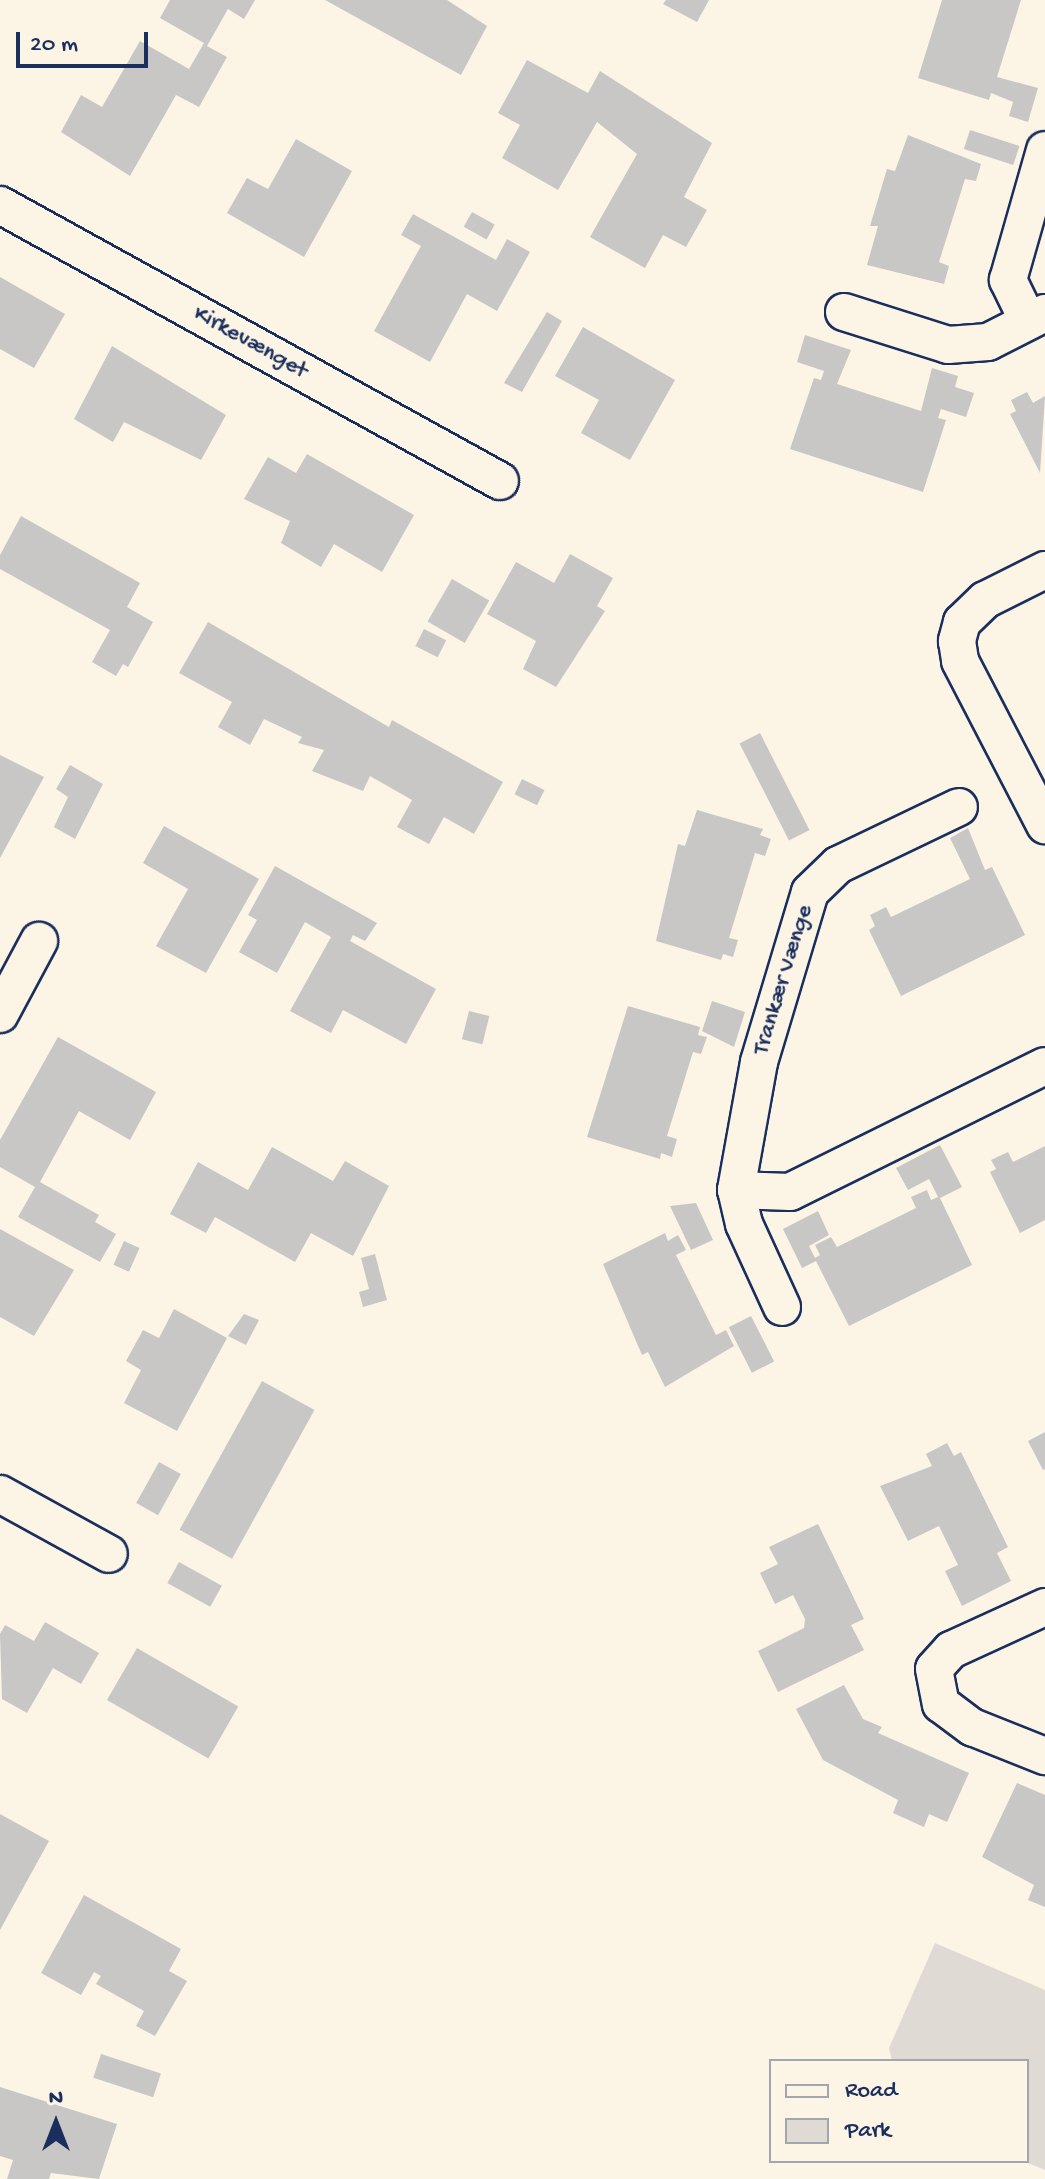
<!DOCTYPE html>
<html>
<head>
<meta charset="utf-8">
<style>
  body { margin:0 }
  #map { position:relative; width:1045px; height:2179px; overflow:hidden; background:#fcf5e5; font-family:"Gochi Hand",sans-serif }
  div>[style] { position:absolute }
  .green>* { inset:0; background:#dfdbd4 }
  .building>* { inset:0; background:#c8c7c6; transform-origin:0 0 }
  .roads { filter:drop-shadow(2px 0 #1b2f5e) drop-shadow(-2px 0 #1b2f5e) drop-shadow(0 2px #1b2f5e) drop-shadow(0 -2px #1b2f5e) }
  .street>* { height:36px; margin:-18px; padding:0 18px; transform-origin:18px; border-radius:18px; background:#fcf5e5 }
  span { translate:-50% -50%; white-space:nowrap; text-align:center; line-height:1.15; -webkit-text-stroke:6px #fcf5e5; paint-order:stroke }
  .street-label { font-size:24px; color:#1b2f5e }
  .legend { position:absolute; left:769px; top:2059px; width:260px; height:104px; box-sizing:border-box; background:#fcf5e5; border:2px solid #a2a6af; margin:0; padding:10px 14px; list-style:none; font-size:24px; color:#1b2f5e }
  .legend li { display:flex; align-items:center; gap:16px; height:40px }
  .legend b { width:40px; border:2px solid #a2a6af }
  .north { position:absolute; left:16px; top:2083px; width:80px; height:80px; -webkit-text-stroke:6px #fcf5e5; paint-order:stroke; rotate:0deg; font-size:22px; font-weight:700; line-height:32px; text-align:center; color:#1b2f5e }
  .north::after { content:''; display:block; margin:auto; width:28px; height:36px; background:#1b2f5e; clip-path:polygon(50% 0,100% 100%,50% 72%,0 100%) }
  .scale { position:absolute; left:16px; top:32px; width:132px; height:36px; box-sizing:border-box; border:4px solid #1b2f5e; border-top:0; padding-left:10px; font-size:24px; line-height:28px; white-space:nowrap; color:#1b2f5e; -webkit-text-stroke:6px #fcf5e5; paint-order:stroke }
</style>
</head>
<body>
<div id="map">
  <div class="green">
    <i style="clip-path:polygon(935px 1943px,1045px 1990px,1045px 2170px,1023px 2161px,1027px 2061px,892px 2061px,889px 2048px)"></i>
  </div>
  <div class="building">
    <i style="clip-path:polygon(170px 0,255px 0,244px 19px,228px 9px,207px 46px,227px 57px,199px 107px,176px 95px,130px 176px,61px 132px,81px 95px,102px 107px,140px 41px,189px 69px,204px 43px,160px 18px)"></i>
    <i style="clip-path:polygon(325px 0,447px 0,487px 26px,461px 75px)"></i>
    <i style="clip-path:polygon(666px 0,709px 0,697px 22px,663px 4px)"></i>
    <i style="clip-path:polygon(942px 0,1021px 0,997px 77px,1038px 88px,1028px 122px,1009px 116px,1013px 102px,1001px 97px,991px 93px,989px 100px,918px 78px)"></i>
    <i style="clip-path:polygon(527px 60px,588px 93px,600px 71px,712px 143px,684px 197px,707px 210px,686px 247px,663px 235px,645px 268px,590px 237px,637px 154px,597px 122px,558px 190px,502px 158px,520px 125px,498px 113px)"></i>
    <i style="left:970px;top:130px;width:52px;height:20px;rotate:18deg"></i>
    <i style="clip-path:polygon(908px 135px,981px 164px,976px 181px,965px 179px,939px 262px,949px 266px,944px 284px,867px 265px,878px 226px,870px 226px,887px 169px,895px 171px)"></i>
    <i style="clip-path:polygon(296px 139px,352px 171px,304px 257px,227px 213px,247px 178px,268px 189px)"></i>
    <i style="left:472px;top:212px;width:26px;height:17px;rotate:29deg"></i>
    <i style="clip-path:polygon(413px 214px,496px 260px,507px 239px,530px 252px,497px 311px,467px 294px,430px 362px,374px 331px,421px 246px,401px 235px)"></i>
    <i style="clip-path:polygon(0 277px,65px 314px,34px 368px,0 349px)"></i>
    <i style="clip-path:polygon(547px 312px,562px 321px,522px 392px,504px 383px)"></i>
    <i style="clip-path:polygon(583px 327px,675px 380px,630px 460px,581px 433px,599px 400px,555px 376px)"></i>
    <i style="clip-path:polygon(805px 335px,851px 350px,837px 384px,921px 411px,932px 368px,958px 376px,955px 387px,974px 393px,966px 417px,941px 409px,938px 418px,946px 420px,923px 492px,790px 449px,814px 378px,821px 380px,824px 371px,797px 362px)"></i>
    <i style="clip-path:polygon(112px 346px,226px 415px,201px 460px,124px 422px,113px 442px,74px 419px)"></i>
    <i style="clip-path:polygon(1027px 392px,1033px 403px,1045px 396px,1040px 473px,1010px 414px,1016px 411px,1011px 400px)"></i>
    <i style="clip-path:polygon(307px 454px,414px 515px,382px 572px,334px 544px,321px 567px,281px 543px,290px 521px,244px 499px,268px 457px,296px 473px)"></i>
    <i style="clip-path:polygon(21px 516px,140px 583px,127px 607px,153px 622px,128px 667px,123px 664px,116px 676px,92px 662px,110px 630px,0 569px,0 555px)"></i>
    <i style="clip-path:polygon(570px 554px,613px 578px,597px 606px,605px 611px,556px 687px,523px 669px,536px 641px,487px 614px,516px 562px,554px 583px)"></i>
    <i style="left:452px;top:579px;width:43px;height:49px;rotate:30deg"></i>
    <i style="clip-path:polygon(208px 622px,389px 727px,392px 720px,503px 782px,474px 834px,444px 817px,429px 844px,397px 827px,412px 800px,370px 776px,363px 791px,312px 771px,324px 750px,298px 743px,302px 737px,264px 719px,250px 745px,218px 727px,232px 702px,179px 673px)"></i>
    <i style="left:424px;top:629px;width:25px;height:19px;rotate:27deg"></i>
    <i style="left:760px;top:733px;width:109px;height:23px;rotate:63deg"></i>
    <i style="clip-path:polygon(0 755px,44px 777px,0 858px)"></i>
    <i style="clip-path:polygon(70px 765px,103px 784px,75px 839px,54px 827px,68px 797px,56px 789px)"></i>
    <i style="left:522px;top:779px;width:25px;height:17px;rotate:26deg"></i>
    <i style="clip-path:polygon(697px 810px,763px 829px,760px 835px,771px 839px,765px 856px,755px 853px,729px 938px,738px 940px,733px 957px,723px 954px,721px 960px,656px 941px,678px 844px,685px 846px)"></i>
    <i style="clip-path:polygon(164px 826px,259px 879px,206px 973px,156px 946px,188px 889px,143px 863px)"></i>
    <i style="clip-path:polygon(968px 828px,985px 870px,992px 867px,1025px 935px,901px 996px,869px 930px,875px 926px,870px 915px,886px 907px,891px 917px,970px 879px,950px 838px)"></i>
    <i style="clip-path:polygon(275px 866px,377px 923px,365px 941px,353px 935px,350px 941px,436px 989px,406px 1044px,343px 1010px,331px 1033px,290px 1011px,331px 937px,305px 922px,277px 973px,239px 952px,257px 920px,248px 915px)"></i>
    <i style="clip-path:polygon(712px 1001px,745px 1012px,734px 1047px,702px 1031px)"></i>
    <i style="clip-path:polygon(628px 1006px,700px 1027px,698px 1035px,707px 1037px,701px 1054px,693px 1052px,667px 1136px,677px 1139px,672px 1157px,661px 1153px,660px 1159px,587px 1137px)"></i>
    <i style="left:469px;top:1011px;width:21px;height:29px;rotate:14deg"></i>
    <i style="clip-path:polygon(58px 1037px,156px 1092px,130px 1140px,79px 1111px,40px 1182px,99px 1215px,95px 1222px,116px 1234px,100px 1262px,18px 1217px,35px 1187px,0 1167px,0 1140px)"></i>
    <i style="clip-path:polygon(940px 1145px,962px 1187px,940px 1198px,972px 1265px,849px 1326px,816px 1261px,802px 1268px,783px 1229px,818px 1211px,829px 1235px,809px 1246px,815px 1258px,820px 1255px,815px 1245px,831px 1237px,837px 1247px,916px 1208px,911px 1197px,927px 1190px,931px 1200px,938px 1197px,929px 1179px,908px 1190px,896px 1168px)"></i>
    <i style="clip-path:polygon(1045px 1146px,1045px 1220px,1020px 1233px,990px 1172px,996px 1169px,991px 1160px,1008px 1152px,1013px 1162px)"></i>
    <i style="clip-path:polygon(272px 1147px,333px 1181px,345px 1161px,389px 1186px,353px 1256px,311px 1233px,295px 1262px,215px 1217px,206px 1233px,170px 1214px,198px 1162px,248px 1190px)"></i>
    <i style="clip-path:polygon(696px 1203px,713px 1240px,691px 1250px,670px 1206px)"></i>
    <i style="clip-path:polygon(0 1229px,74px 1270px,34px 1336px,0 1317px)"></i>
    <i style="clip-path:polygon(665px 1233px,668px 1241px,678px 1235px,686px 1250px,676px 1255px,716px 1335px,726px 1330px,734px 1346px,665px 1387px,648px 1352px,642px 1355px,603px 1264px)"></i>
    <i style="left:124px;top:1241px;width:17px;height:26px;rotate:24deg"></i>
    <i style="clip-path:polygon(375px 1254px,387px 1300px,363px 1307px,359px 1292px,369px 1289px,361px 1258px)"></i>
    <i style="clip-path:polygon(174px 1309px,227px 1338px,177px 1431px,124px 1403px,141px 1370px,126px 1361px,143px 1330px,159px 1338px)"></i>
    <i style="clip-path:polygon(244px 1314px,259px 1320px,246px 1345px,228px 1336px)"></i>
    <i style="left:751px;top:1316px;width:51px;height:25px;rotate:63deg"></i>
    <i style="left:262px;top:1381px;width:60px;height:170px;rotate:29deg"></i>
    <i style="clip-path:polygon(1045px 1432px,1045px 1469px,1043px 1470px,1028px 1441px)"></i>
    <i style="clip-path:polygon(947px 1443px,954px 1456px,961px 1452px,1008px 1547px,997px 1553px,1011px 1581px,962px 1606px,945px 1571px,958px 1565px,939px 1526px,908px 1541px,880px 1486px,932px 1466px,926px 1454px)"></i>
    <i style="left:159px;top:1462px;width:25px;height:47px;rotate:29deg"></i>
    <i style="clip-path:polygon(818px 1524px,864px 1619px,851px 1625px,864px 1650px,778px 1692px,758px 1651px,804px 1628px,805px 1619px,793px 1595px,775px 1604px,760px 1573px,778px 1564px,769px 1547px)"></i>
    <i style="left:179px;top:1562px;width:49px;height:24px;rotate:29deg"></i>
    <i style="clip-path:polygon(45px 1622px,99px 1653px,81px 1684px,53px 1668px,27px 1713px,2px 1699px,0 1634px,5px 1625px,34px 1641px)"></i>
    <i style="left:137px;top:1648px;width:117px;height:60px;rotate:30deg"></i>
    <i style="clip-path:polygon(844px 1685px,863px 1719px,882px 1727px,878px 1733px,969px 1773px,947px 1822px,929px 1814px,924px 1827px,893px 1813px,898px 1800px,823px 1760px,796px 1709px)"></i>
    <i style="clip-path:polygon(1017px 1783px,1045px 1795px,1045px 1907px,1028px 1900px,1034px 1885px,982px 1857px)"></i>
    <i style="clip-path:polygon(0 1814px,49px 1841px,0 1930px)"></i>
    <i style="clip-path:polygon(84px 1895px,181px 1949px,169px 1971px,187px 1981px,155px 2036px,136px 2026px,144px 2011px,96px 1984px,101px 1976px,94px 1972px,81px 1995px,41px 1973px)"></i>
    <i style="left:101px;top:2054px;width:63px;height:25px;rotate:18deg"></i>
    <i style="clip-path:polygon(0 2087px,117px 2124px,99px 2179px,51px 2173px,49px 2179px,7px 2179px,13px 2160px,0 2156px)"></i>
  </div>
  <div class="roads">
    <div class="street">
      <i style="left:0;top:205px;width:571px;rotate:28.9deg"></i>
      <i style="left:844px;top:312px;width:109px;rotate:17.6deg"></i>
      <i style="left:948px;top:345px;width:40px;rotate:-4.3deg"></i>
      <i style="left:988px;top:342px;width:64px;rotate:-27deg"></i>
      <i style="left:1028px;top:321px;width:46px;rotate:-116deg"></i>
      <i style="left:1008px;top:280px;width:135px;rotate:-74.1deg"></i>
      <i style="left:1045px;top:570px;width:67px;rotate:153.4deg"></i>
      <i style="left:985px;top:600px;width:32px;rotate:136deg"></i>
      <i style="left:962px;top:622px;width:20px;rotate:105deg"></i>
      <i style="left:957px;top:641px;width:20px;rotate:81deg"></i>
      <i style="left:960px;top:661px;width:185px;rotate:62.6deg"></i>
      <i style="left:0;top:1014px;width:83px;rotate:-61.9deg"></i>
      <i style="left:736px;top:1190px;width:54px;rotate:2.1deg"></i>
      <i style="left:790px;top:1192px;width:284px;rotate:-26.3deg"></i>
      <i style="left:782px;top:1307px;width:91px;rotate:-114.6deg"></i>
      <i style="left:744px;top:1224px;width:35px;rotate:-103deg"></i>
      <i style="left:736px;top:1190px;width:130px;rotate:-79.8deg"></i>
      <i style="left:759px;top:1062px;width:177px;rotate:-73.3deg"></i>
      <i style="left:810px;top:892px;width:39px;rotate:-44deg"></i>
      <i style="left:838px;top:865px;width:134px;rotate:-25.6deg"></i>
      <i style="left:0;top:1494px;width:124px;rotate:28.8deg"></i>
      <i style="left:1045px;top:1607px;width:103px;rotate:155.4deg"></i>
      <i style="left:951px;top:1650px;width:25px;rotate:132deg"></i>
      <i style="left:934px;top:1669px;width:36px;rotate:79deg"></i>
      <i style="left:941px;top:1704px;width:39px;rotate:37deg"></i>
      <i style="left:972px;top:1727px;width:79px;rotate:21.7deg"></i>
    </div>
  </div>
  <div class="street-label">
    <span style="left:250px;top:343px;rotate:29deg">Kirkevænget</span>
    <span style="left:784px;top:980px;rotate:-73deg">Trankær Vænge</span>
  </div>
  <ul class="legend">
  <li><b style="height:10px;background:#fcf5e5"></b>Road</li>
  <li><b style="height:22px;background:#dfdbd4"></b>Park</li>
  </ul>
  <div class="north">N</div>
  <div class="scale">20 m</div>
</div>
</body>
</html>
